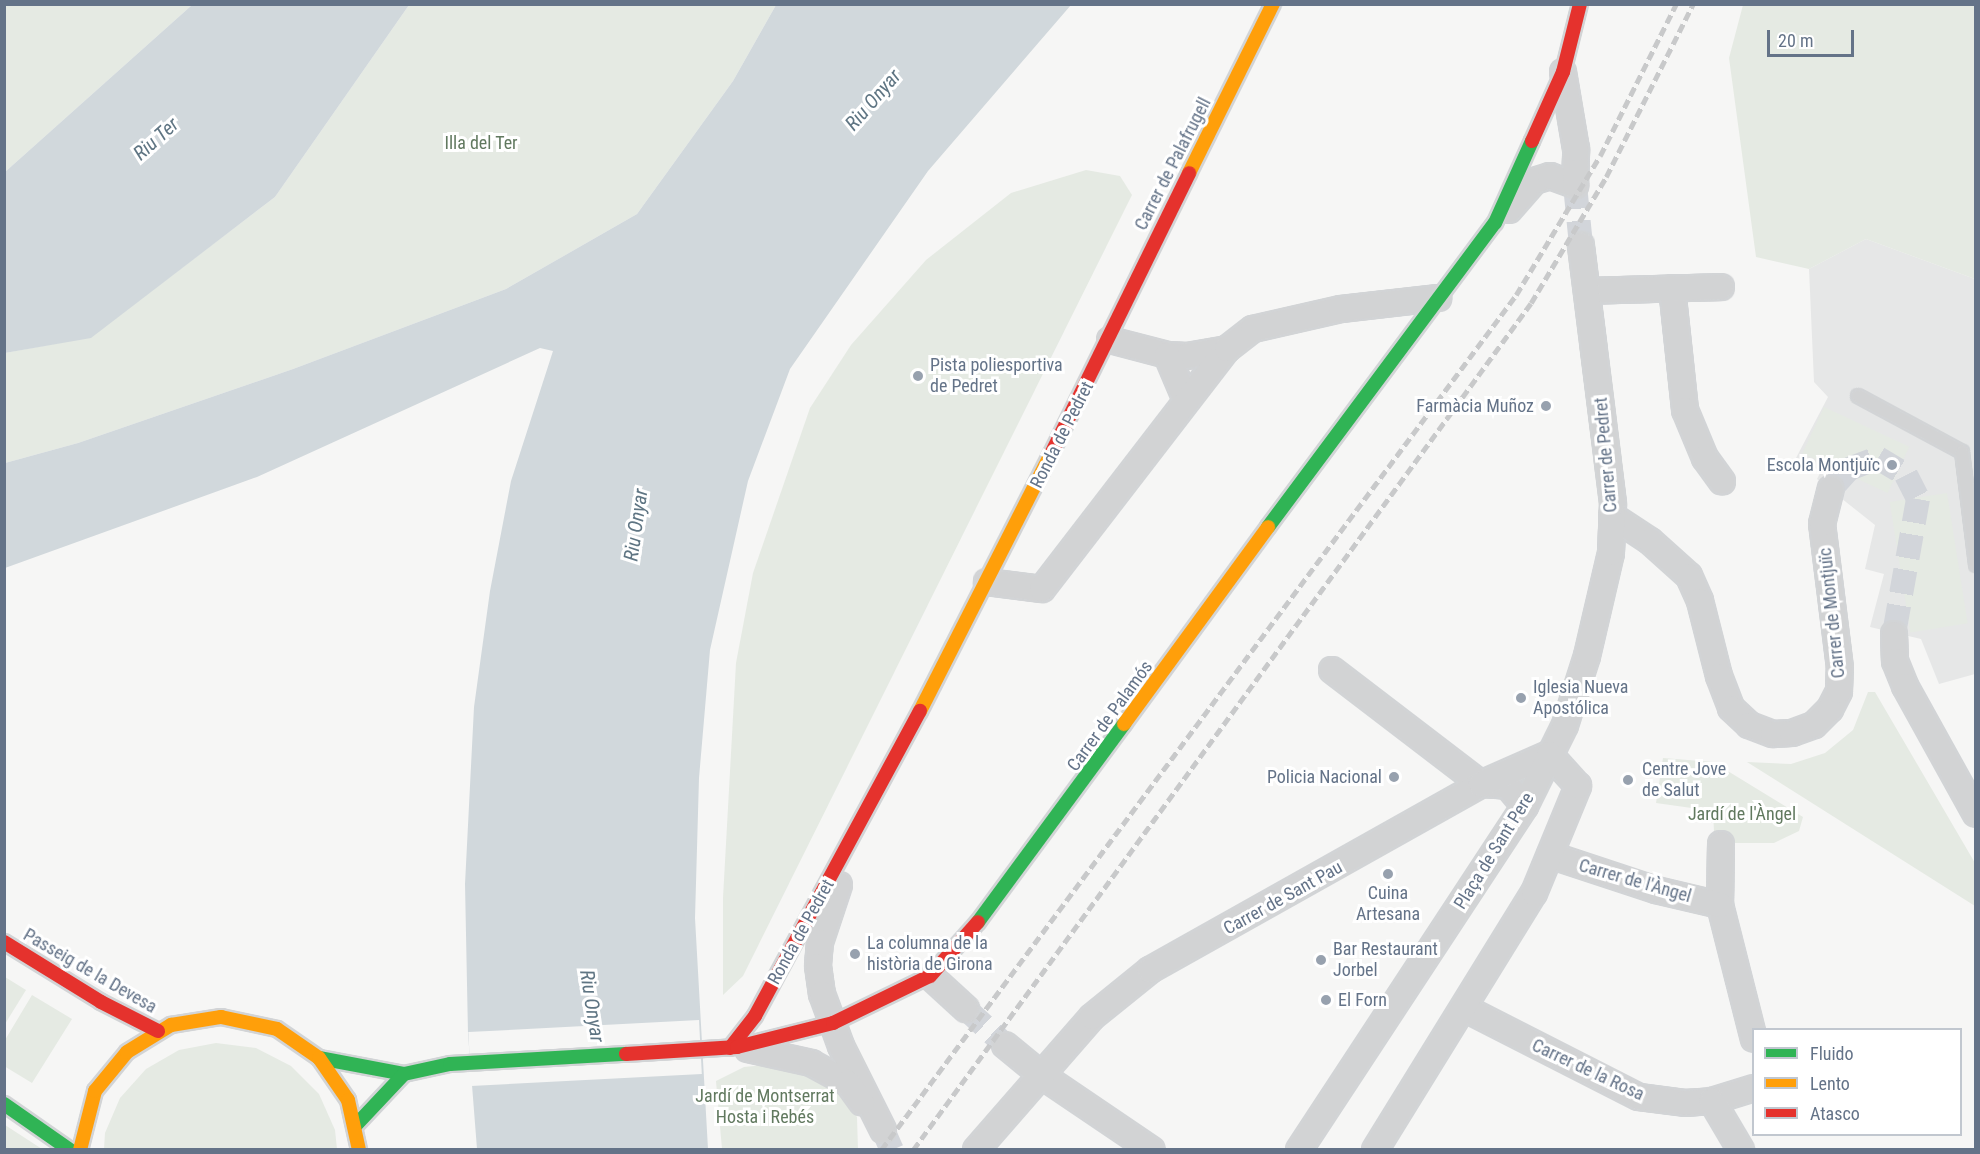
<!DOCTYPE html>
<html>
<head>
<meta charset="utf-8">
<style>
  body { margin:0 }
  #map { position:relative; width:1980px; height:1154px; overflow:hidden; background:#f6f6f5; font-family:"Roboto Condensed",sans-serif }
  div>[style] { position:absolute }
  .built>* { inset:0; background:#e6e7e7 }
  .green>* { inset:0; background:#e5eae3; transform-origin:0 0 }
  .water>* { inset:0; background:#d1d8dc }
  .pier>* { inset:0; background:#f6f6f5; transform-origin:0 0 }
  .street-tunnel>* { height:24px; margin-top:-12px; transform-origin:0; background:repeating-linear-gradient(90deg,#d2d5da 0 24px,transparent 0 36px) }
  .roads { filter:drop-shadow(2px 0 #d2d4d6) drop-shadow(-2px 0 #d2d4d6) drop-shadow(0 2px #d2d4d6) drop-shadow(0 -2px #d2d4d6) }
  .lane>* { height:12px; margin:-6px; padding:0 6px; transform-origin:6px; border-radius:6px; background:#d2d3d4 }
  .street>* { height:24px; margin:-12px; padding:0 12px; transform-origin:12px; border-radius:12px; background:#d2d3d4 }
  .fast>* { height:14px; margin:-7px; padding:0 7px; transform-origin:7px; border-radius:7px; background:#30b455 }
  .slow>* { height:14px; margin:-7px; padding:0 7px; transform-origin:7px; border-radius:7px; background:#ff9f0a }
  .jam>* { height:14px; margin:-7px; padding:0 7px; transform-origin:7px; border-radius:7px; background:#e5322d }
  .rail>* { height:4.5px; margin-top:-2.25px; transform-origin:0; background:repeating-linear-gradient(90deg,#c8c9ca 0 9px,transparent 0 13.5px) }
  .dots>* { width:16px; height:16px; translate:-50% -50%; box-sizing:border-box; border:3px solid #fff; border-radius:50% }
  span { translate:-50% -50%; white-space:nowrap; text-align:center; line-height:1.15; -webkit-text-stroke:6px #fff; paint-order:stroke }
  .park-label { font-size:18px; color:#61795f }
  .street-label { font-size:18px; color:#647388 }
  .poi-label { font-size:18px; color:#647388 }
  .left { translate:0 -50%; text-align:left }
  .right { translate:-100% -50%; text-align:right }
  .water-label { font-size:20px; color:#5f7583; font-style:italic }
  .frame { position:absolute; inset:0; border:6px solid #647388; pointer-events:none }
  .legend { position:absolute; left:1752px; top:1028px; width:210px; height:108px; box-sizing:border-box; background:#fff; border:2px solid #c1c7cf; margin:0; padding:8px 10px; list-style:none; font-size:18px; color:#647388 }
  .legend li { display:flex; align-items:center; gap:12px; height:30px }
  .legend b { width:30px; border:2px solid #c1c7cf }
  .scale { position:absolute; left:1767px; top:30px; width:87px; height:27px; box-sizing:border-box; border:3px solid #647388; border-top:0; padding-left:8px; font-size:18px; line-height:21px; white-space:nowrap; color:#647388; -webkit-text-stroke:4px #fff; paint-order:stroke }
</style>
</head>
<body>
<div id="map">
  <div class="built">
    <i style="clip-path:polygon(1866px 239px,1975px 279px,1975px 674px,1939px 684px,1921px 639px,1870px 627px,1884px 574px,1865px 569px,1875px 525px,1817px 479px,1821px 471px,1796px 458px,1828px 397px,1814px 382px,1809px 269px)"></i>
  </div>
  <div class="green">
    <i style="clip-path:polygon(5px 5px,192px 5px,5px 172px)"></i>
    <i style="clip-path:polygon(409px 5px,776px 5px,733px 81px,637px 214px,506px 289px,293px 369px,78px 443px,5px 463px,5px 353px,91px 337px,275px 197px)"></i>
    <i style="clip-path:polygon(1743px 5px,1975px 5px,1975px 279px,1866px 239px,1809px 269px,1756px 257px,1729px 58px)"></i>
    <i style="clip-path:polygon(1086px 170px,1120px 176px,1132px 195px,743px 976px,723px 995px,723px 898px,736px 663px,753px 573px,810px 408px,851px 345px,926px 260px,1011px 193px)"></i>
    <i style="left:1824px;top:407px;width:94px;height:51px;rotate:25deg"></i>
    <i style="left:1947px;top:493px;width:132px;height:58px;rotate:81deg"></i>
    <i style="clip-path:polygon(1868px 692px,1875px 692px,1975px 863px,1975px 906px,1747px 762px,1791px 764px,1825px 753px,1853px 730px)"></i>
    <i style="clip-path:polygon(1663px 758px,1713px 762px,1803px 817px,1799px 831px,1774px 843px,1730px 843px,1715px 853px,1713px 811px,1656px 803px)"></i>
    <i style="clip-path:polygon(5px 977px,26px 990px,5px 1024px)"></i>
    <i style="clip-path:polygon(32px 995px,72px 1019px,32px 1083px,4px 1066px,5px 1040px)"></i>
    <i style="clip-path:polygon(216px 1043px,256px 1048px,291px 1066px,319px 1094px,335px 1130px,337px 1149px,104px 1149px,105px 1133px,120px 1098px,146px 1069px,179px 1050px)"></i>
    <i style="clip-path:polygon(775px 1064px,808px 1074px,838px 1092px,857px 1117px,858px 1150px,722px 1149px,716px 1081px,744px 1067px)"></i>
    <i style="clip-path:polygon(5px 1125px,42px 1149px,5px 1149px)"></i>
  </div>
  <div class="water">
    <i style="clip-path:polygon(192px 5px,409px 5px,275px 197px,91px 338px,5px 353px,5px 172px)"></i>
    <i style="clip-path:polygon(776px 5px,1071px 5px,928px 171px,790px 369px,748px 481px,710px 650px,699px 778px,695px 918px,708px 1149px,477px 1149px,468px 1034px,465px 884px,474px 707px,490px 591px,511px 481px,553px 351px,540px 348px,257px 477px,5px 568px,5px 463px,78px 443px,293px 369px,506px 289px,637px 214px,733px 81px)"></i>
  </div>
  <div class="pier">
    <i style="left:699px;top:1020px;width:54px;height:231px;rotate:87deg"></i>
  </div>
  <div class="street-tunnel">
    <i style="left:1575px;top:185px;width:60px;rotate:84.3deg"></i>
    <i style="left:1831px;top:489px;width:27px;rotate:-48deg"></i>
    <i style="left:1849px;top:469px;width:31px;rotate:-21deg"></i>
    <i style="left:1878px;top:458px;width:33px;rotate:31deg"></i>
    <i style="left:1906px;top:475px;width:27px;rotate:63deg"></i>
    <i style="left:1918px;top:499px;width:137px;rotate:100.1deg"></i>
    <i style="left:966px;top:1009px;width:53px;rotate:42.7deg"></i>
    <i style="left:883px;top:1130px;width:22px;rotate:66deg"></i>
  </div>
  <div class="roads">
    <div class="lane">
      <i style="left:1858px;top:396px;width:118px;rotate:28.3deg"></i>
      <i style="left:1962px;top:452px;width:114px;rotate:82.9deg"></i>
    </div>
    <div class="street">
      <i style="left:1509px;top:210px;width:38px;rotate:-49deg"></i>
      <i style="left:1534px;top:181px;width:17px;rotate:-17deg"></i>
      <i style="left:1550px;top:176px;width:27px;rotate:20deg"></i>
      <i style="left:1575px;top:185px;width:36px;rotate:-88deg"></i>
      <i style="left:1576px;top:149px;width:78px;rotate:-99.6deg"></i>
      <i style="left:1672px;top:288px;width:123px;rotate:83.9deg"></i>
      <i style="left:1685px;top:410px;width:52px;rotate:67.4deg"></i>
      <i style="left:1705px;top:458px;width:29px;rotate:54deg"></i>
      <i style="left:1588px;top:291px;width:133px;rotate:-1.7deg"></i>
      <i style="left:1110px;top:340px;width:59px;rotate:14.7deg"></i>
      <i style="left:1167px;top:355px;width:20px;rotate:3deg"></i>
      <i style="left:1187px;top:356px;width:41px;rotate:-9.9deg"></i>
      <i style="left:1167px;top:355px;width:49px;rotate:67.1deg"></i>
      <i style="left:1612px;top:516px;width:45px;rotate:33.3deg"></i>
      <i style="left:1650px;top:541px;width:52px;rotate:41.9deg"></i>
      <i style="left:1689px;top:576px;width:27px;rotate:66deg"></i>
      <i style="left:1700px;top:601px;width:77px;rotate:75.8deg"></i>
      <i style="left:1719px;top:676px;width:34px;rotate:69deg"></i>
      <i style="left:1731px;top:708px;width:25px;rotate:43deg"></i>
      <i style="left:1749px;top:725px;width:26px;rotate:21deg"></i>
      <i style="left:1773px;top:734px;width:19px;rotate:-3deg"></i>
      <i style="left:1792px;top:733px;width:23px;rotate:-20deg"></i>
      <i style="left:1814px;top:725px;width:23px;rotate:-45deg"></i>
      <i style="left:1830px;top:709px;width:20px;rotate:-63deg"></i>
      <i style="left:1839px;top:691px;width:23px;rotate:-88deg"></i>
      <i style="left:1840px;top:668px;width:145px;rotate:-97.1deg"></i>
      <i style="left:1822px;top:524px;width:36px;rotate:-76deg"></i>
      <i style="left:987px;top:582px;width:55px;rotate:7.3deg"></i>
      <i style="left:1042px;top:589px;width:303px;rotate:-52.4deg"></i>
      <i style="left:1227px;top:349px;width:33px;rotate:-38deg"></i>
      <i style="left:1253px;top:329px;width:90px;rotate:-12.8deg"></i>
      <i style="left:1341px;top:309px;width:98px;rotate:-6.5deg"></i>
      <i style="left:1894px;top:634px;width:27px;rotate:88deg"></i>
      <i style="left:1895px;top:661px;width:27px;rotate:68deg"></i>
      <i style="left:1905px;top:686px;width:146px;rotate:61deg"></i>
      <i style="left:1332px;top:670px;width:188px;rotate:37.4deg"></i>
      <i style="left:1481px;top:784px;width:27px;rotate:4deg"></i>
      <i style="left:1508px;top:786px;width:26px;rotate:50deg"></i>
      <i style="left:1721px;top:844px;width:61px;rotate:90.9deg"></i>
      <i style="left:1720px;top:905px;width:138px;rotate:75.8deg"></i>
      <i style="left:1550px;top:855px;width:112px;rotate:18.3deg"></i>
      <i style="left:1656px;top:890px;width:66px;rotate:13.2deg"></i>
      <i style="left:839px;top:885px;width:60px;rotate:108.4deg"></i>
      <i style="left:820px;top:942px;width:24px;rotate:95deg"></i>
      <i style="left:818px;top:966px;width:28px;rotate:82deg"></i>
      <i style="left:822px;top:994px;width:55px;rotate:69.9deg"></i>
      <i style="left:841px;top:1046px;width:94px;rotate:63.4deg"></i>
      <i style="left:930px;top:976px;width:49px;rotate:42.5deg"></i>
      <i style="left:1464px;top:1008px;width:196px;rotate:27deg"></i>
      <i style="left:1639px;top:1097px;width:46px;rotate:7.4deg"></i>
      <i style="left:1685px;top:1103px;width:27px;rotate:-4deg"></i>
      <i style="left:1712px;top:1101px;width:44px;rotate:-17.2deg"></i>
      <i style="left:1005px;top:1045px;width:50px;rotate:39.4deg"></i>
      <i style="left:1044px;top:1077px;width:130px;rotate:34.1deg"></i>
      <i style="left:748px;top:1049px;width:65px;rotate:12.5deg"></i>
      <i style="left:811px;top:1063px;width:42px;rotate:28.4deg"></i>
      <i style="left:848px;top:1083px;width:24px;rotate:54deg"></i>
      <i style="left:1712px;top:1101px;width:57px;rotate:59.4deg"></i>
      <i style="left:976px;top:1150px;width:176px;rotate:-48.9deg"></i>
      <i style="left:1092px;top:1017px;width:75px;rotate:-39deg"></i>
      <i style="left:1150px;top:970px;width:380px;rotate:-29.3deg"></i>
      <i style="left:1481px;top:784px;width:74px;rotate:-23.8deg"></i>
      <i style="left:1299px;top:1150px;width:412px;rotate:-56.7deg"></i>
      <i style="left:1525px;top:806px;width:90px;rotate:-63.7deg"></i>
      <i style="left:1565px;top:725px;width:72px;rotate:-72.3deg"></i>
      <i style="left:1587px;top:656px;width:106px;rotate:-76.9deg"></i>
      <i style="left:1611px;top:553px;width:50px;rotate:-87.7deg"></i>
      <i style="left:1613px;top:503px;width:260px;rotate:-97.1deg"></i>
      <i style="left:1375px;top:1150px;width:302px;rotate:-58.3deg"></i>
      <i style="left:1534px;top:893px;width:116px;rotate:-67.6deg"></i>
      <i style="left:1578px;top:786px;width:43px;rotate:-132.2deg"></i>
    </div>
    <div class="fast">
      <i style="left:1268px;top:527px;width:379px;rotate:-53.3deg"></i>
      <i style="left:1495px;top:223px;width:90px;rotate:-65.7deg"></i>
      <i style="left:978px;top:922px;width:246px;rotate:-53.6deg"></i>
      <i style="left:319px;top:1058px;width:86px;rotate:10.7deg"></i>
      <i style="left:404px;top:1074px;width:47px;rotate:-12.3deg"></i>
      <i style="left:450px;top:1064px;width:176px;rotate:-3.3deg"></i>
      <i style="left:4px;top:1104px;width:80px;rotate:34.9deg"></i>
      <i style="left:356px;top:1125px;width:70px;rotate:-46.7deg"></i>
    </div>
    <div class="slow">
      <i style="left:1189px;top:173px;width:189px;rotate:-63.6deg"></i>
      <i style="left:920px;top:711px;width:288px;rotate:-63deg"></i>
      <i style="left:1124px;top:724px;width:244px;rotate:-53.8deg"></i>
      <i style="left:80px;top:1150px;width:61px;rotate:-75.7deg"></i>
      <i style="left:95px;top:1091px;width:50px;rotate:-50.6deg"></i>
      <i style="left:127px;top:1052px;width:52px;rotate:-31.5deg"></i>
      <i style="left:171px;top:1025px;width:51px;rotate:-9.1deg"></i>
      <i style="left:221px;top:1017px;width:57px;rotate:12.1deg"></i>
      <i style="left:277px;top:1029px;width:51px;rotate:34.6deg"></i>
      <i style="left:319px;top:1058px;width:51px;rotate:55.4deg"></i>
      <i style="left:348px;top:1100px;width:51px;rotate:77.6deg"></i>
    </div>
    <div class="jam">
      <i style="left:1532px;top:141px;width:76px;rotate:-65.8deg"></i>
      <i style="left:1563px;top:72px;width:70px;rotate:-76deg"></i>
      <i style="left:1051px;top:454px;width:313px;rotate:-63.8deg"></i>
      <i style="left:4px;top:942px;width:114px;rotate:31.7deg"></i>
      <i style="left:101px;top:1002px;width:64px;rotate:27deg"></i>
      <i style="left:730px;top:1048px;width:41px;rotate:-52deg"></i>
      <i style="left:755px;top:1016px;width:347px;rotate:-61.6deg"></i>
      <i style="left:626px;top:1054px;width:111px;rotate:-3.6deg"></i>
      <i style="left:737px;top:1047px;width:99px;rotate:-14deg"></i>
      <i style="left:833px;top:1023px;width:108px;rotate:-25.9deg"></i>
      <i style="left:930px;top:976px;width:72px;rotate:-48.4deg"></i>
    </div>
  </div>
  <div class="rail">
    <i style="left:881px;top:1150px;width:1065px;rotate:-53.4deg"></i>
    <i style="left:1516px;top:295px;width:162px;rotate:-58.9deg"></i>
    <i style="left:1600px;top:156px;width:170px;rotate:-63.4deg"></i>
    <i style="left:913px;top:1150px;width:1048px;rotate:-53.88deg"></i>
    <i style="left:1531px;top:303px;width:147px;rotate:-59.2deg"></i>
    <i style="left:1606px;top:177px;width:194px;rotate:-63.3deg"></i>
  </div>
  <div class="dots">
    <i style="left:918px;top:376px;background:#97a1ae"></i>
    <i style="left:1546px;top:406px;background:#97a1ae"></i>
    <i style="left:1892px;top:465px;background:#97a1ae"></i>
    <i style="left:1521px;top:698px;background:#97a1ae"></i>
    <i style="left:1394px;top:777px;background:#97a1ae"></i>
    <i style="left:1628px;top:780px;background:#97a1ae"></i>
    <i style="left:1388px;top:874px;background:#97a1ae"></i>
    <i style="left:855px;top:954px;background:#97a1ae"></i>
    <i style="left:1321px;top:960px;background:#97a1ae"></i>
    <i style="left:1326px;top:1000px;background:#97a1ae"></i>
  </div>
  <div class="park-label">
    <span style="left:481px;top:143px">Illa del Ter</span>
    <span style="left:1742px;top:814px">Jardí de l'Àngel</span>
    <span style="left:765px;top:1107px">Jardí de Montserrat<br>Hosta i Rebés</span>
  </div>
  <div class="street-label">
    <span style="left:1173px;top:164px;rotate:-63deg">Carrer de Palafrugell</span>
    <span style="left:1062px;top:435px;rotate:-63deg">Ronda de Pedret</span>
    <span style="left:1606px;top:455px;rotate:-95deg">Carrer de Pedret</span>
    <span style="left:1832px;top:613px;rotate:-96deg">Carrer de Montjuïc</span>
    <span style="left:1110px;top:716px;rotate:-54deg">Carrer de Palamós</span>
    <span style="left:1494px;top:851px;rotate:-58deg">Plaça de Sant Pere</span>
    <span style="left:1635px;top:881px;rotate:16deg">Carrer de l'Àngel</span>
    <span style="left:1283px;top:898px;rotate:-29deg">Carrer de Sant Pau</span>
    <span style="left:801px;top:932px;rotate:-61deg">Ronda de Pedret</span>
    <span style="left:90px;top:971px;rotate:30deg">Passeig de la Devesa</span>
    <span style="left:1588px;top:1070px;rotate:25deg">Carrer de la Rosa</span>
  </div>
  <div class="poi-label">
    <span class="left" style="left:930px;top:376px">Pista poliesportiva<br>de Pedret</span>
    <span class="right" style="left:1534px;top:406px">Farmàcia Muñoz</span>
    <span class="right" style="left:1880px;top:465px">Escola Montjuïc</span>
    <span class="left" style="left:1533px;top:698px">Iglesia Nueva<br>Apostólica</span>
    <span class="left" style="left:1642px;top:780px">Centre Jove<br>de Salut</span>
    <span class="right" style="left:1382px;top:777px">Policia Nacional</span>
    <span style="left:1388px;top:904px">Cuina<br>Artesana</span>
    <span class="left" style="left:867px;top:954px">La columna de la<br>història de Girona</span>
    <span class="left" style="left:1333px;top:960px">Bar Restaurant<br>Jorbel</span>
    <span class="left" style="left:1338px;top:1000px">El Forn</span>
  </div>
  <div class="water-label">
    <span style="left:873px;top:100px;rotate:-49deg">Riu Onyar</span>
    <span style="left:156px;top:139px;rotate:-42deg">Riu Ter</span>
    <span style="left:636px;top:525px;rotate:-82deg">Riu Onyar</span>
    <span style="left:592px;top:1006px;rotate:81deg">Riu Onyar</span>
  </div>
  <div class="frame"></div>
  <ul class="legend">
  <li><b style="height:8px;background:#30b455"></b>Fluido</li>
  <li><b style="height:8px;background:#ff9f0a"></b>Lento</li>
  <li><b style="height:8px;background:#e5322d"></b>Atasco</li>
  </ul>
  <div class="scale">20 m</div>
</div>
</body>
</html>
